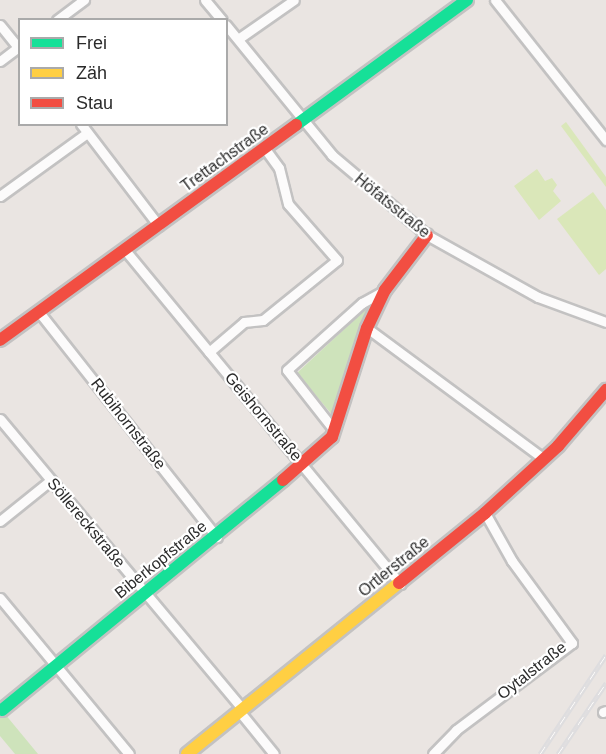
<!DOCTYPE html>
<html>
<head>
<meta charset="utf-8">
<style>
  body { margin:0 }
  #map { position:relative; width:606px; height:754px; overflow:hidden; background:#eae5e2; font-family:Arial,sans-serif }
  div>[style] { position:absolute }
  .green>* { inset:0; background:#cee3bb }
  .pitch>* { inset:0; background:#dae7b9 }
  .roads { filter:drop-shadow(2px 0 #c3c2c2) drop-shadow(-2px 0 #c3c2c2) drop-shadow(0 2px #c3c2c2) drop-shadow(0 -2px #c3c2c2) }
  .street>* { height:9px; margin:-4.5px; padding:0 4.5px; transform-origin:4.5px; border-radius:4.5px; background:#fcfbfb }
  .fast>* { height:12px; margin:-6px; padding:0 6px; transform-origin:6px; border-radius:6px; background:#16e098 }
  .slow>* { height:12px; margin:-6px; padding:0 6px; transform-origin:6px; border-radius:6px; background:#ffcf43 }
  .jam>* { height:12px; margin:-6px; padding:0 6px; transform-origin:6px; border-radius:6px; background:#f24e42 }
  .rail>* { height:5px; margin-top:-2.5px; transform-origin:0; background:repeating-linear-gradient(90deg,#fff 0 9px,#dedddf 0 18px); box-sizing:border-box; border-block:2px solid #dedddf }
  span { translate:-50% -50%; white-space:nowrap; text-align:center; line-height:1.15; -webkit-text-stroke:4.5px #fff; paint-order:stroke }
  .street-label { font-size:16px; color:#2b2b2b }
  .legend { position:absolute; left:18px; top:18px; width:210px; height:108px; box-sizing:border-box; background:#fff; border:2px solid #aaa; margin:0; padding:8px 10px; list-style:none; font-size:18px; color:#2b2b2b }
  .legend li { display:flex; align-items:center; gap:12px; height:30px }
  .legend b { width:30px; border:2px solid #aaa }
</style>
</head>
<body>
<div id="map">
  <div class="green">
    <i style="clip-path:polygon(368px 307px,359px 340px,334px 417px,297px 373px)"></i>
    <i style="clip-path:polygon(0 708px,38px 754px,15px 754px,0 736px)"></i>
  </div>
  <div class="pitch">
    <i style="clip-path:polygon(566px 122px,606px 177px,606px 187px,561px 126px)"></i>
    <i style="clip-path:polygon(537px 169px,545px 181px,552px 178px,557px 185px,553px 191px,561px 201px,539px 220px,514px 186px)"></i>
    <i style="clip-path:polygon(593px 192px,606px 210px,606px 269px,599px 275px,557px 219px)"></i>
  </div>
  <div class="roads">
    <div class="street">
      <i style="left:205px;top:0;width:26px;rotate:50deg"></i>
      <i style="left:495px;top:0;width:179px;rotate:51.6deg"></i>
      <i style="left:57px;top:20px;width:34px;rotate:-37deg"></i>
      <i style="left:0;top:25px;width:32px;rotate:51deg"></i>
      <i style="left:226px;top:25px;width:168px;rotate:50.8deg"></i>
      <i style="left:332px;top:155px;width:124px;rotate:40.1deg"></i>
      <i style="left:427px;top:235px;width:127px;rotate:29.2deg"></i>
      <i style="left:538px;top:297px;width:72px;rotate:20.2deg"></i>
      <i style="left:238px;top:39px;width:68px;rotate:-34.9deg"></i>
      <i style="left:0;top:61px;width:25px;rotate:-37deg"></i>
      <i style="left:81px;top:124px;width:128px;rotate:52.6deg"></i>
      <i style="left:0;top:196px;width:107px;rotate:-35.9deg"></i>
      <i style="left:125px;top:250px;width:433px;rotate:50.5deg"></i>
      <i style="left:39px;top:312px;width:287px;rotate:51.7deg"></i>
      <i style="left:367px;top:328px;width:220px;rotate:36.5deg"></i>
      <i style="left:209px;top:352px;width:46px;rotate:-40.6deg"></i>
      <i style="left:244px;top:322px;width:19px;rotate:-6deg"></i>
      <i style="left:263px;top:320px;width:95px;rotate:-39deg"></i>
      <i style="left:337px;top:260px;width:74px;rotate:-131.2deg"></i>
      <i style="left:288px;top:204px;width:37px;rotate:-104deg"></i>
      <i style="left:279px;top:168px;width:24px;rotate:-126deg"></i>
      <i style="left:0;top:419px;width:377px;rotate:50.1deg"></i>
      <i style="left:334px;top:430px;width:76px;rotate:-128.1deg"></i>
      <i style="left:287px;top:370px;width:101px;rotate:-41.8deg"></i>
      <i style="left:362px;top:303px;width:26px;rotate:-29deg"></i>
      <i style="left:0;top:521px;width:65px;rotate:-38.8deg"></i>
      <i style="left:0;top:598px;width:202px;rotate:50.4deg"></i>
      <i style="left:239px;top:711px;width:55px;rotate:50.9deg"></i>
      <i style="left:603px;top:712px;width:3px;rotate:-18deg"></i>
      <i style="left:433px;top:754px;width:33px;rotate:-46deg"></i>
      <i style="left:456px;top:730px;width:145px;rotate:-36.9deg"></i>
      <i style="left:572px;top:643px;width:102px;rotate:-126.2deg"></i>
      <i style="left:512px;top:561px;width:55px;rotate:-119.4deg"></i>
    </div>
    <div class="fast">
      <i style="left:296px;top:125px;width:212px;rotate:-36.2deg"></i>
      <i style="left:2px;top:710px;width:363px;rotate:-39.3deg"></i>
    </div>
    <div class="slow">
      <i style="left:187px;top:754px;width:272px;rotate:-38.9deg"></i>
    </div>
    <div class="jam">
      <i style="left:0;top:340px;width:366px;rotate:-36deg"></i>
      <i style="left:283px;top:480px;width:65px;rotate:-41.3deg"></i>
      <i style="left:332px;top:437px;width:114px;rotate:-72.2deg"></i>
      <i style="left:367px;top:328px;width:42px;rotate:-64.7deg"></i>
      <i style="left:385px;top:290px;width:69px;rotate:-52.6deg"></i>
      <i style="left:399px;top:583px;width:111px;rotate:-39.1deg"></i>
      <i style="left:485px;top:513px;width:99px;rotate:-42.5deg"></i>
      <i style="left:558px;top:446px;width:74px;rotate:-49.4deg"></i>
    </div>
  </div>
  <div class="rail">
    <i style="left:540px;top:754px;width:119px;rotate:-56.3deg"></i>
    <i style="left:558px;top:754px;width:86px;rotate:-55.9deg"></i>
  </div>
  <div class="street-label">
    <span style="left:225px;top:158px;rotate:-36deg">Trettachstraße</span>
    <span style="left:392px;top:206px;rotate:39deg">Höfatsstraße</span>
    <span style="left:263px;top:417px;rotate:50deg">Geishornstraße</span>
    <span style="left:128px;top:424px;rotate:52deg">Rubihornstraße</span>
    <span style="left:86px;top:523px;rotate:50deg">Söllereckstraße</span>
    <span style="left:161px;top:560px;rotate:-39deg">Biberkopfstraße</span>
    <span style="left:394px;top:567px;rotate:-39deg">Ortlerstraße</span>
    <span style="left:532px;top:671px;rotate:-38deg">Oytalstraße</span>
  </div>
  <ul class="legend">
  <li><b style="height:8px;background:#16e098"></b>Frei</li>
  <li><b style="height:8px;background:#ffcf43"></b>Zäh</li>
  <li><b style="height:8px;background:#f24e42"></b>Stau</li>
  </ul>
</div>
</body>
</html>
